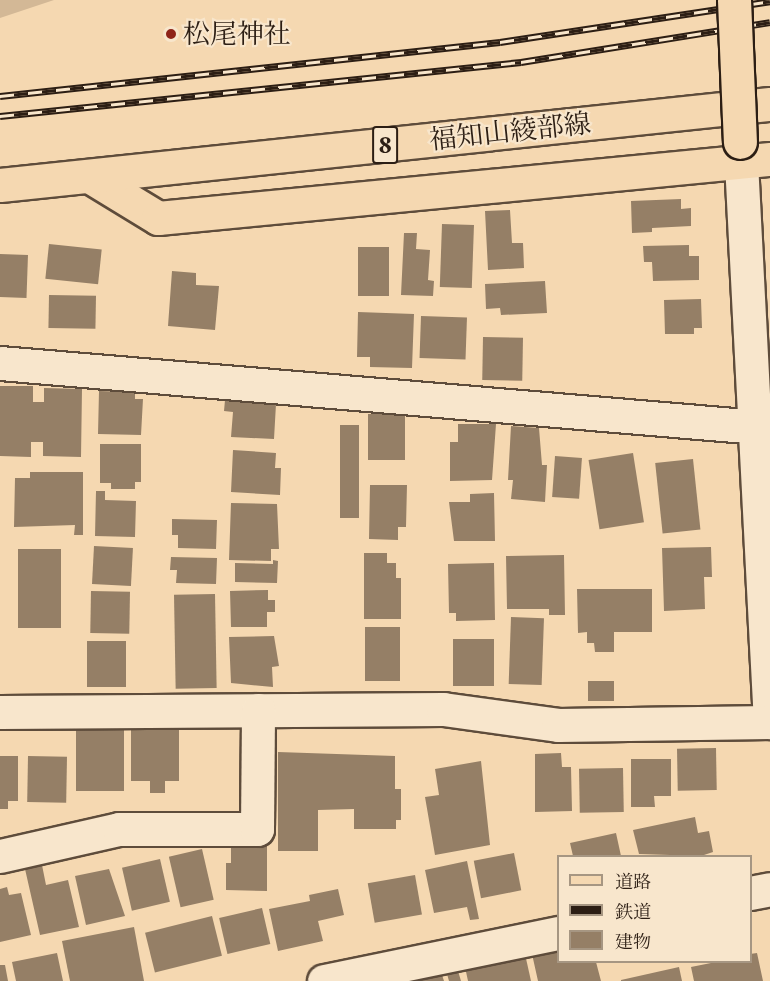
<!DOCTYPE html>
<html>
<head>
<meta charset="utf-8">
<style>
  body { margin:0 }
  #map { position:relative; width:770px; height:981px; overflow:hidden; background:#f5d8b1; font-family:"EB Garamond","Noto Serif JP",serif }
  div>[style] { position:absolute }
  .green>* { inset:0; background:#d3b896 }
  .building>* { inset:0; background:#957f66; transform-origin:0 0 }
  .roads { filter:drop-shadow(2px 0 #5e4c3b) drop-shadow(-2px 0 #5e4c3b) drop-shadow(0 2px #5e4c3b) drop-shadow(0 -2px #5e4c3b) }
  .minor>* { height:33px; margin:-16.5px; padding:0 16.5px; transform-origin:16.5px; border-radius:16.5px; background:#f8e6cc }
  .major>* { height:33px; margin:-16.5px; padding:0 16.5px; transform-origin:16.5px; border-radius:16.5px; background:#f5d8b1 }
  .rail>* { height:7px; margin-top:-3.5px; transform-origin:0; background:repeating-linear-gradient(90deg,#f8e6cc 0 14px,#2c1e14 0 28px); box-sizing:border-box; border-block:2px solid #2c1e14 }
  .bridges { filter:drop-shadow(2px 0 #2c1e14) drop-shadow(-2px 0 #2c1e14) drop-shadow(0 2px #2c1e14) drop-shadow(0 -2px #2c1e14) }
  .major-bridge>* { height:33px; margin:-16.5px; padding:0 16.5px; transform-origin:16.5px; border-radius:16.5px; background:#f5d8b1 }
  .dots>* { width:16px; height:16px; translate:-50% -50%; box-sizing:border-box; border:3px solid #f8e6cc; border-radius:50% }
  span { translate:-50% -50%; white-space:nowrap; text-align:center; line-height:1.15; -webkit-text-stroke:4.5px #f8e6cc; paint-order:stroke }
  .shield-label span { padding:2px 4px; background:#f8e6cc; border:2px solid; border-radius:4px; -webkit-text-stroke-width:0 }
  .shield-label { font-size:26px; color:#2c1e14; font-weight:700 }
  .poi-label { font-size:27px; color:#2c1e14 }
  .left { translate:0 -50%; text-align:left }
  .street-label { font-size:27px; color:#2c1e14 }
  .legend { position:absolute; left:557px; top:855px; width:195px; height:108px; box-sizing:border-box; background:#f8e6cc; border:2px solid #a69682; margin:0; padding:8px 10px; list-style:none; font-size:18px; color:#2c1e14 }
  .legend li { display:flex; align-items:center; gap:12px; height:30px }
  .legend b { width:30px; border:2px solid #a69682 }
</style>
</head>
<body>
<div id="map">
  <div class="green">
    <i style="clip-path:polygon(0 0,54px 0,0 18px)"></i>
  </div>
  <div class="building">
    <i style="clip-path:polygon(681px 199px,681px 209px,691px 208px,691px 226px,652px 228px,652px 232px,632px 233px,631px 201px)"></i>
    <i style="clip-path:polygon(510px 210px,512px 243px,523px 243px,524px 268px,488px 270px,485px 211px)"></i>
    <i style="left:442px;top:224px;width:32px;height:63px;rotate:2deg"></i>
    <i style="clip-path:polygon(404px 233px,417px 233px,416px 249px,430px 250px,428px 280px,434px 281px,433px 296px,401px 295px)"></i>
    <i style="left:49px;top:244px;width:53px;height:35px;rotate:6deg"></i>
    <i style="clip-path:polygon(689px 245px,689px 256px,699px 256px,699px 280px,653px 281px,652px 262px,644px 262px,643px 246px)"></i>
    <i style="left:358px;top:247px;width:31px;height:49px"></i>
    <i style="left:0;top:254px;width:28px;height:43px;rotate:2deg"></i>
    <i style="clip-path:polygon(172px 271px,196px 273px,196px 285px,219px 286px,215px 330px,168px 326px)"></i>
    <i style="clip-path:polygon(545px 281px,547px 313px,501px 315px,500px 308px,486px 309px,485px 284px)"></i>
    <i style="left:49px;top:295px;width:47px;height:33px;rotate:1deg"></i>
    <i style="clip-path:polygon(701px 299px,702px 328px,694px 328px,694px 334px,665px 334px,664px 300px)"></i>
    <i style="clip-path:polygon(358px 312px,414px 314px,412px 368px,370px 367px,370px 357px,357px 357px)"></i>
    <i style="left:421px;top:316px;width:46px;height:42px;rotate:2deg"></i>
    <i style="left:483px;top:337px;width:40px;height:43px;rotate:1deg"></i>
    <i style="clip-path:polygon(0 386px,33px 386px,33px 402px,44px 402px,44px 388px,82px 389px,81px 457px,43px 456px,43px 442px,31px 442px,31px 457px,0 456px)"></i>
    <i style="clip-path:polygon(99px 391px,135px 392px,135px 399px,143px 399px,141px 435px,98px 434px)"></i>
    <i style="clip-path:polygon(225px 400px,276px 404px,274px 439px,231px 437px,233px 412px,224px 411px)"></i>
    <i style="left:368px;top:414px;width:37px;height:46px"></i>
    <i style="clip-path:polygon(458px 424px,496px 424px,492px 480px,450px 481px,450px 442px,458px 442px)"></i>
    <i style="left:340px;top:425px;width:19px;height:93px"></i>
    <i style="clip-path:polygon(511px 426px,539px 428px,542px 465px,547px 465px,545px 502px,511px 499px,513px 480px,508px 480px)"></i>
    <i style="clip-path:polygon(100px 444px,141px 444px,141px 482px,135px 482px,135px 489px,111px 489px,111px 483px,100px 483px)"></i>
    <i style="clip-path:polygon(233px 450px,276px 453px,275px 468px,281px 468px,280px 495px,231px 492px)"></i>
    <i style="left:633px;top:453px;width:70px;height:45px;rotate:81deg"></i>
    <i style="left:555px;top:456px;width:27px;height:41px;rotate:4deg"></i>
    <i style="left:693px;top:459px;width:71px;height:38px;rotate:84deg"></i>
    <i style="clip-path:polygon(30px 472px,83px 472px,83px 535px,74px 535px,75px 525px,14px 527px,15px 478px,30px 478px)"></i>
    <i style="clip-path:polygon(370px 485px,407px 485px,406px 527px,398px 527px,398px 540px,369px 539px)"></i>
    <i style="clip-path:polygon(96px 491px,105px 491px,105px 500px,136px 501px,135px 537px,95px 536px)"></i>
    <i style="clip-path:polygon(494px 493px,495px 541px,454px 541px,449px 502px,470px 502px,470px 494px)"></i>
    <i style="clip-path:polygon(231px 503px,277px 504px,279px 549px,271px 549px,271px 561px,229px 560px)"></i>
    <i style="clip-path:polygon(172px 519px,217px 520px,216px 549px,178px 548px,178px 535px,172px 535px)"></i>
    <i style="left:94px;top:546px;width:39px;height:38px;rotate:3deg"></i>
    <i style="clip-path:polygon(711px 547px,712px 577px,704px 577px,705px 609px,664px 611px,662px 548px)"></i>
    <i style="left:18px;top:549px;width:43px;height:79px"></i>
    <i style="clip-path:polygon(364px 553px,387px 553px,387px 563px,396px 563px,396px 578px,401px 578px,401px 619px,364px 619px)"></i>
    <i style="clip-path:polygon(564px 555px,565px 615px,549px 615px,549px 609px,507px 609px,506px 556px)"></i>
    <i style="clip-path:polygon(171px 557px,217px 558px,216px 584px,176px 583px,177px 570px,170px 570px)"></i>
    <i style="clip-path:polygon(273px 560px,278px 561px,277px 583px,235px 582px,235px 563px,273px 564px)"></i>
    <i style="clip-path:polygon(494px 563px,495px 620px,456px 621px,456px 613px,449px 613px,448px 564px)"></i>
    <i style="clip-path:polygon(577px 589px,652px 589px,652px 632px,614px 632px,614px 652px,595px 652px,594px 643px,587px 643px,587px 632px,578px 633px)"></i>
    <i style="clip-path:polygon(268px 590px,268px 600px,275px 600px,275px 612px,267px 612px,267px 627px,231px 627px,230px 591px)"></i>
    <i style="left:91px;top:591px;width:39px;height:42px;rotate:1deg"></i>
    <i style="left:215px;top:594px;width:94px;height:41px;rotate:89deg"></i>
    <i style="left:511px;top:617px;width:33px;height:67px;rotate:2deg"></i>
    <i style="left:365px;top:627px;width:35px;height:54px"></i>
    <i style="clip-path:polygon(274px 636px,279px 666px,272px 667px,273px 687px,231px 683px,229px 637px)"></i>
    <i style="left:453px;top:639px;width:41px;height:47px"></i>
    <i style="left:126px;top:641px;width:46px;height:39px;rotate:90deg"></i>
    <i style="left:588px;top:681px;width:26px;height:20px"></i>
    <i style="left:76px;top:728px;width:48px;height:63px"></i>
    <i style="clip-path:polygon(131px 728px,179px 728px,179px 781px,165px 781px,165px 793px,150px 793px,150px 781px,131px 781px)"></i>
    <i style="left:716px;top:748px;width:42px;height:39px;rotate:89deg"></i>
    <i style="clip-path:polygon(278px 752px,395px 756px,395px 789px,401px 789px,401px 820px,396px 820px,396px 829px,354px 829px,354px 809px,318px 810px,318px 851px,278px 851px)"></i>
    <i style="clip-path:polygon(561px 753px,562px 767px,571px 767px,572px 811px,535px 812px,535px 754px)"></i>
    <i style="clip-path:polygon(0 756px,18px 756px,18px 801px,8px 801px,8px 809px,0 809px)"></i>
    <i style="left:28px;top:756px;width:39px;height:46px;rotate:1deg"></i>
    <i style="clip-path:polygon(631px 759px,671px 759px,671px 796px,654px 796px,655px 807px,631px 807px)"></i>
    <i style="clip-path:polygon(481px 761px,490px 845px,435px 855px,425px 797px,439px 795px,435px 769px)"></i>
    <i style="left:623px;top:768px;width:44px;height:44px;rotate:89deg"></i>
    <i style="clip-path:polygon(695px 817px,698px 833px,709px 831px,713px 852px,701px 856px,639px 854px,633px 830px)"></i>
    <i style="clip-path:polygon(616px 833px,621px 856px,573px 856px,570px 843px)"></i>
    <i style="clip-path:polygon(231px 846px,267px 846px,267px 891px,226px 890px,226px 863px,231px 863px)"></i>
    <i style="left:202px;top:849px;width:52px;height:34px;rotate:77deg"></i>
    <i style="left:514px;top:853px;width:38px;height:41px;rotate:79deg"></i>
    <i style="left:160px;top:859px;width:44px;height:39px;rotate:77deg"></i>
    <i style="clip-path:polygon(467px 861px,479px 919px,470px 920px,467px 907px,434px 913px,425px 870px)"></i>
    <i style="clip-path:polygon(42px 865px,46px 885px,68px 880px,79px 927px,40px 935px,25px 869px)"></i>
    <i style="clip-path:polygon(109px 869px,125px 916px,86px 925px,75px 876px)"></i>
    <i style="left:415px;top:875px;width:40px;height:48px;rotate:80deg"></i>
    <i style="clip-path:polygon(7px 887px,9px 895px,21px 893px,31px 935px,0 942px,0 889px)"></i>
    <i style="clip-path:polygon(338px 889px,344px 915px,318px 921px,323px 941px,278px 951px,269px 909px,310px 901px,309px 895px)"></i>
    <i style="left:262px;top:908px;width:37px;height:44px;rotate:77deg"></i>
    <i style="left:212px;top:916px;width:41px;height:69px;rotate:76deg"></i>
    <i style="clip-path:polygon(134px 927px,144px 981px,70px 981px,62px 941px)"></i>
    <i style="clip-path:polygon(558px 948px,558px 962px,596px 962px,601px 981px,538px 981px,532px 954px)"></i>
    <i style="clip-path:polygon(57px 953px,63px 981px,16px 981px,12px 962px)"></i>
    <i style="clip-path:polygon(757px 953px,763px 981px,694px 981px,691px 967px,716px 962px,750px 962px,750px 954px)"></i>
    <i style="clip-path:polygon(525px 954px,531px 981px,468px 981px,465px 967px)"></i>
    <i style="clip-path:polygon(0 965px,5px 965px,8px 981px,0 981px)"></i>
    <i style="clip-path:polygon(679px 967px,682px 981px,621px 981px,621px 980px)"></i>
    <i style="clip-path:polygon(458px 971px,461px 981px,449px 981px,447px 974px)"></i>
    <i style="clip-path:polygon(441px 972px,444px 981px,404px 981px)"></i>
  </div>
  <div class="roads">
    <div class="minor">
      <i style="left:741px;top:162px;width:561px;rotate:87.04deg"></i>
      <i style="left:0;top:363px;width:773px;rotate:4.83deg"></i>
      <i style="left:0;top:712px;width:443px;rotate:-0.4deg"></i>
      <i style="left:443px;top:709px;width:116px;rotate:7.9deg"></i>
      <i style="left:558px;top:725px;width:212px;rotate:-0.8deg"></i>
      <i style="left:0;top:856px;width:122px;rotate:-12.8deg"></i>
      <i style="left:119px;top:829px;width:138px"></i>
      <i style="left:257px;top:829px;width:119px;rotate:-89.5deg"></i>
      <i style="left:750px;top:893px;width:20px;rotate:-11deg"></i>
      <i style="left:324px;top:981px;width:239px;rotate:-11.6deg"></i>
    </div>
    <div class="major">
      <i style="left:89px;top:176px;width:81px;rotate:31.3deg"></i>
      <i style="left:158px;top:218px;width:615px;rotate:-5.51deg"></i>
      <i style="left:0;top:185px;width:774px;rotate:-6.01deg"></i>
    </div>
  </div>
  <div class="rail">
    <i style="left:0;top:96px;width:503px;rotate:-6.16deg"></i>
    <i style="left:500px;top:42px;width:273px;rotate:-8.6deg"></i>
    <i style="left:0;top:116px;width:524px;rotate:-5.92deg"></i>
    <i style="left:521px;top:62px;width:252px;rotate:-9.1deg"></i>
  </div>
  <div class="bridges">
    <div class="major-bridge">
      <i style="left:734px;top:0;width:142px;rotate:87.6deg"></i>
    </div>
  </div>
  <div class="dots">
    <i style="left:171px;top:34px;background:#8f2418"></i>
  </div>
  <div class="shield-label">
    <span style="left:385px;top:145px">8</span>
  </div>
  <div class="poi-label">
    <span class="left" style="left:183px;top:34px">松尾神社</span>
  </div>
  <div class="street-label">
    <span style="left:510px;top:131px;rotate:-6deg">福知山綾部線</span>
  </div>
  <ul class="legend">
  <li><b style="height:8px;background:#f5d8b1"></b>道路</li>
  <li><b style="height:8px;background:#2c1e14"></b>鉄道</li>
  <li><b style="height:16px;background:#957f66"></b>建物</li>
  </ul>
</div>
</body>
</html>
